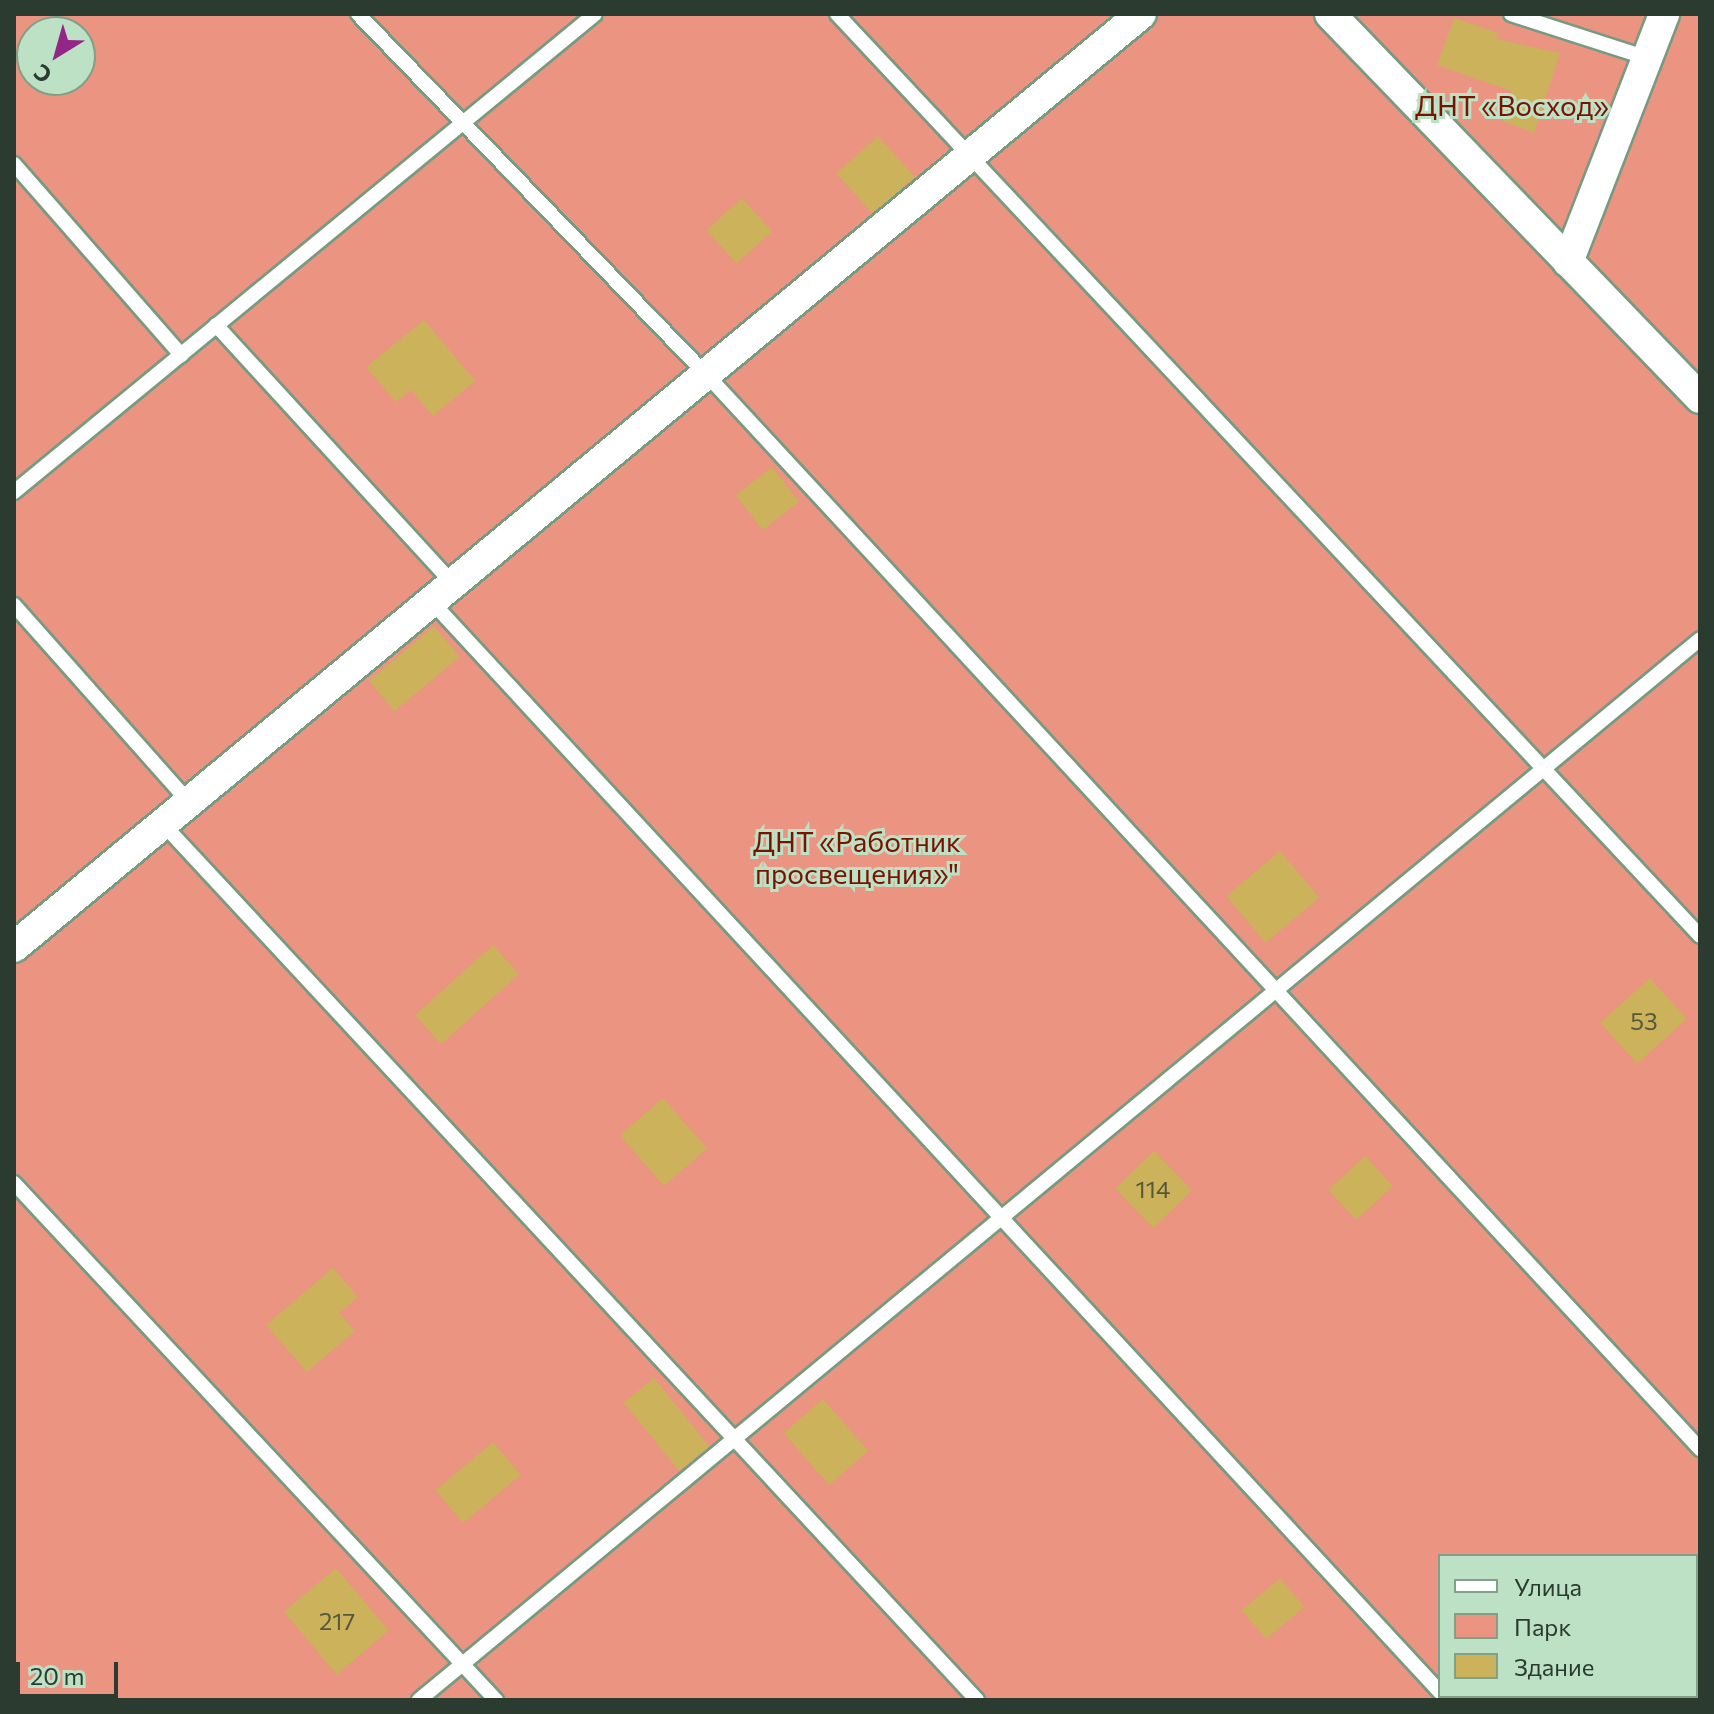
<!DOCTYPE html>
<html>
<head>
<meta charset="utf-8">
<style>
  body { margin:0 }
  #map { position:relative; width:1714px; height:1714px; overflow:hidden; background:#bce1c5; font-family:Commissioner,sans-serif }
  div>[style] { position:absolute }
  .green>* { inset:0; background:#ea9481 }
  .building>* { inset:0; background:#ccb25b; transform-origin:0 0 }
  .roads { filter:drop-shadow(2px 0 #779a81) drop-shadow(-2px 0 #779a81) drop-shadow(0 2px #779a81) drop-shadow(0 -2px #779a81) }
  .lane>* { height:14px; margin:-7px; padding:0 7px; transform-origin:7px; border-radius:7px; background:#fff }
  .street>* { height:30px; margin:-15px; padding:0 15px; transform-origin:15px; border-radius:15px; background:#fff }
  span { translate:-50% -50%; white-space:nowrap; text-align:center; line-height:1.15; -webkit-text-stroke:6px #bce1c5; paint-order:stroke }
  .number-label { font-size:24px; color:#54593b }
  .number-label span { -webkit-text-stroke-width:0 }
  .park-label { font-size:28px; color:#7a1200 }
  .frame { position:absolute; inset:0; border:16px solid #2c3b30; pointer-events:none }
  .legend { position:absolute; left:1438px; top:1554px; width:260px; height:144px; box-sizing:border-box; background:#bce1c5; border:2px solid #829f89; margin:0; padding:10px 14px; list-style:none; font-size:24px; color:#2c3b30 }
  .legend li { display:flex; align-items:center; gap:16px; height:40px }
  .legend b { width:40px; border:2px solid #829f89 }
  .north { position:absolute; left:16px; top:16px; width:80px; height:80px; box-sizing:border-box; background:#bce1c5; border:2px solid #829f89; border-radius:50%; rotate:217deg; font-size:22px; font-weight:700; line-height:32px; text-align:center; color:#2c3b30 }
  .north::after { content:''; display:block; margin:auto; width:28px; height:36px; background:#932687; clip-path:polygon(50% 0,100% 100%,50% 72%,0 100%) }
  .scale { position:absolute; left:16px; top:1662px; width:102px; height:36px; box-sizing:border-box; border:4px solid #2c3b30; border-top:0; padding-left:10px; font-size:24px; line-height:28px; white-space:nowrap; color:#2c3b30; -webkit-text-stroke:6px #bce1c5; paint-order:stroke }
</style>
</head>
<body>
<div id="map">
  <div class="green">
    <i style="clip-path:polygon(evenodd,14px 14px,1700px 14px,1700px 1700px,14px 1700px,14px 14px,32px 32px,80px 32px,80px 80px,32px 80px,32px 32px,14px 14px,1440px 1556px,1696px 1556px,1696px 1696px,1440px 1696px,1440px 1556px)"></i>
  </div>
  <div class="building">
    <i style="clip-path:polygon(1454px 18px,1498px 33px,1496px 39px,1560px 53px,1534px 133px,1502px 121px,1511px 91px,1437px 65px)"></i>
    <i style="left:878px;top:136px;width:55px;height:56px;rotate:48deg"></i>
    <i style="left:742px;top:198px;width:45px;height:48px;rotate:48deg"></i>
    <i style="clip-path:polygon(424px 320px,475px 381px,433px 416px,411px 390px,396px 402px,366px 367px)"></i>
    <i style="left:772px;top:467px;width:44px;height:46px;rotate:52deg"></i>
    <i style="left:434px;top:626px;width:40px;height:85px;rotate:50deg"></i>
    <i style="left:1280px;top:851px;width:61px;height:70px;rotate:50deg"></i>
    <i style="left:493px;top:945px;width:39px;height:105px;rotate:48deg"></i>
    <i style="left:1650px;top:978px;width:55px;height:67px;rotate:48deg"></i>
    <i style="left:663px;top:1098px;width:67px;height:57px;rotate:49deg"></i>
    <i style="left:1154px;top:1151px;width:55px;height:54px;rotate:46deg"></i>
    <i style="left:1365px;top:1156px;width:41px;height:50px;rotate:47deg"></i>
    <i style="clip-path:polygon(333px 1268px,358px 1297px,339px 1313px,355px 1331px,307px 1372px,266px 1325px)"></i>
    <i style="left:654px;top:1378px;width:88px;height:39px;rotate:51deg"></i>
    <i style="left:823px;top:1399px;width:69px;height:52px;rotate:49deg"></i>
    <i style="left:493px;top:1442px;width:43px;height:75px;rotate:50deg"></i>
    <i style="left:336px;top:1568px;width:82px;height:68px;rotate:50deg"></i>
    <i style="left:1280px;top:1578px;width:38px;height:50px;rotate:50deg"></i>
  </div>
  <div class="roads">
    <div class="lane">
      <i style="left:358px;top:14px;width:499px;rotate:46deg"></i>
      <i style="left:705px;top:373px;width:1466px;rotate:47.24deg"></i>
      <i style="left:837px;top:14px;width:1263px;rotate:46.89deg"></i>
      <i style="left:1511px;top:14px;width:143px;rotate:17.9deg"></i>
      <i style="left:14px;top:164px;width:254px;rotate:48.8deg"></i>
      <i style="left:216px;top:325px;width:350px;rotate:47.5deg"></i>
      <i style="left:14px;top:492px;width:752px;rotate:-39.44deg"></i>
      <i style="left:431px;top:601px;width:1486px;rotate:47.24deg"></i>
      <i style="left:14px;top:605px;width:264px;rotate:48.4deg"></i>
      <i style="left:163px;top:824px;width:1196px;rotate:47.1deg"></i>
      <i style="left:14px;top:1183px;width:707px;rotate:47.01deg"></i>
      <i style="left:1696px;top:1617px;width:5px;rotate:-37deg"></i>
      <i style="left:419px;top:1700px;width:1663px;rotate:-39.63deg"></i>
      <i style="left:1597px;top:1700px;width:6px;rotate:-39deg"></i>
    </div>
    <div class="street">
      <i style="left:1330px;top:14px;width:533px;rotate:46.06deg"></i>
      <i style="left:1568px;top:262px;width:266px;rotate:-68.8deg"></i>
      <i style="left:14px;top:947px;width:1463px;rotate:-39.62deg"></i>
    </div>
  </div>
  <div class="number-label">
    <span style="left:1644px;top:1021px">53</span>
    <span style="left:1153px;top:1189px">114</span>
    <span style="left:337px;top:1621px">217</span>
  </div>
  <div class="park-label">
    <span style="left:1512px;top:105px">ДНТ «Восход»</span>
    <span style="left:857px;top:857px">ДНТ «Работник<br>просвещения»"</span>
  </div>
  <div class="frame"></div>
  <ul class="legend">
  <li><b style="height:10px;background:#fff"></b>Улица</li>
  <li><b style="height:22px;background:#ea9481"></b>Парк</li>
  <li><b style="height:22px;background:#ccb25b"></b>Здание</li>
  </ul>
  <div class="north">С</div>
  <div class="scale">20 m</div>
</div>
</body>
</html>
